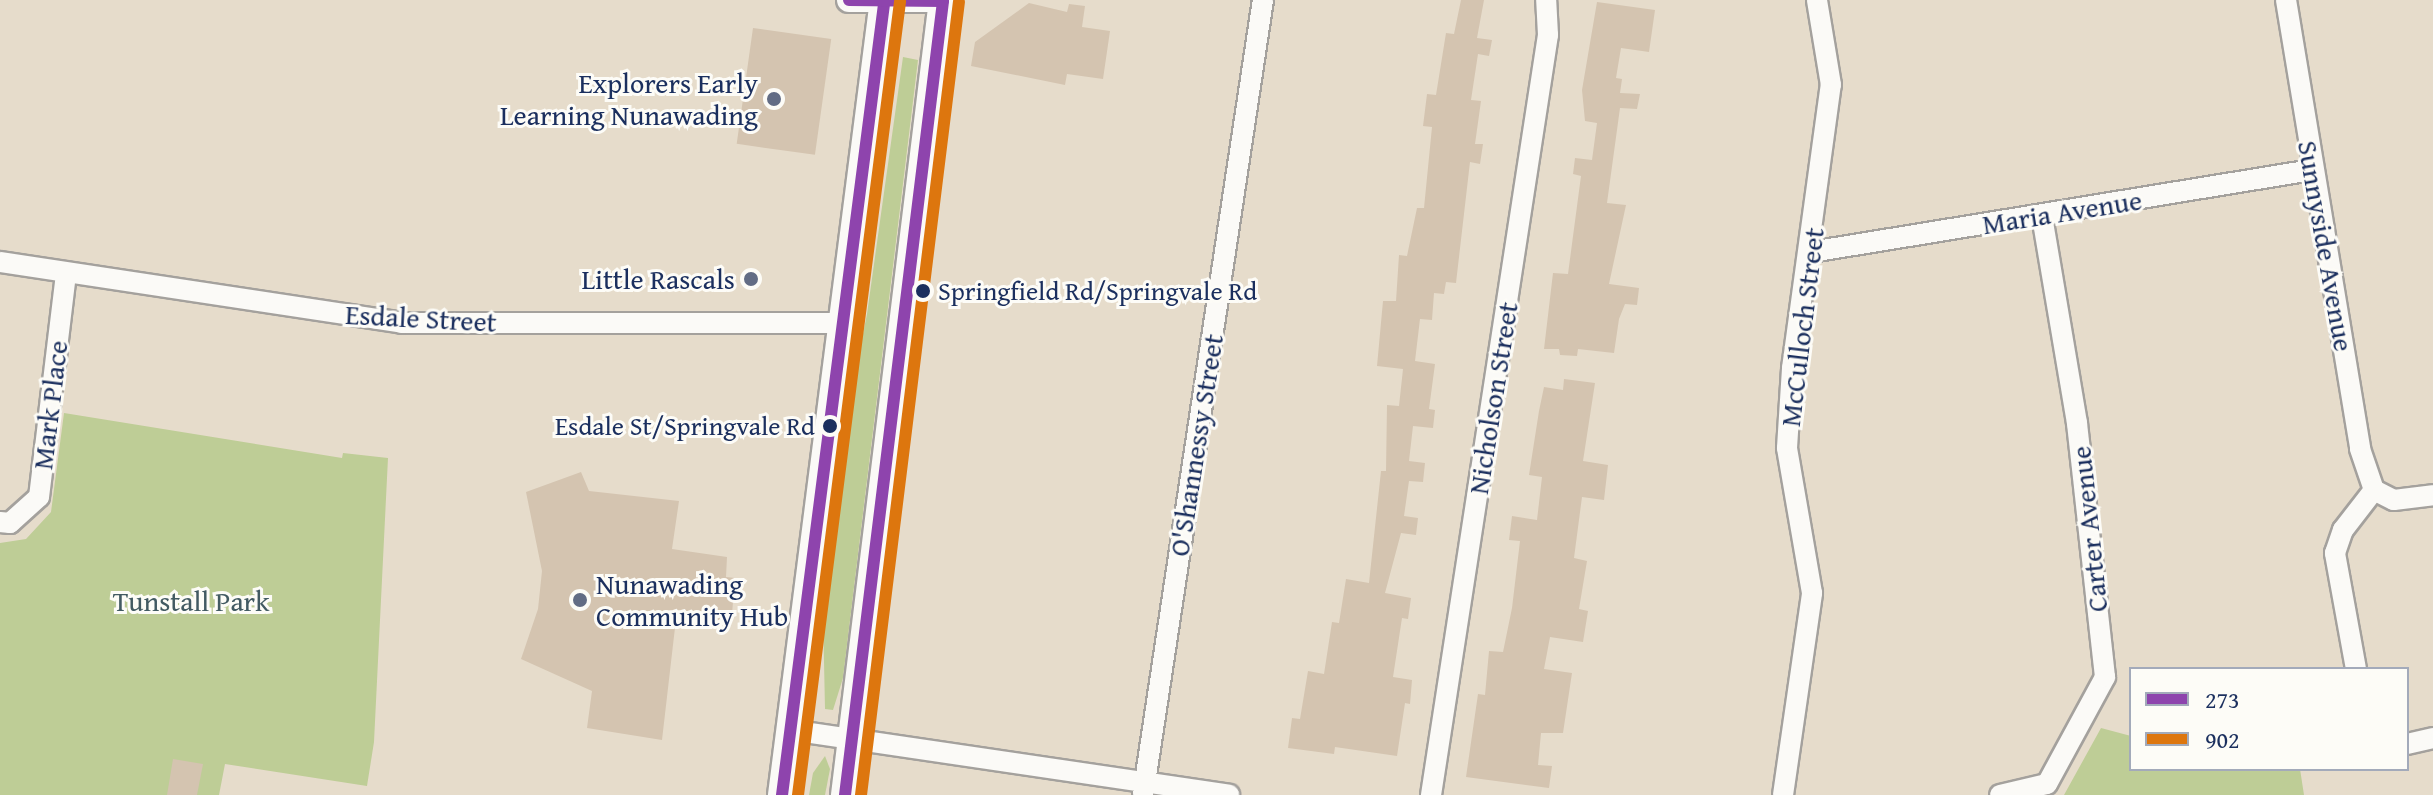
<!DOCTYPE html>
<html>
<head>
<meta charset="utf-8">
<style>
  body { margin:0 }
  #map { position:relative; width:2433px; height:795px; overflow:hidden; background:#e6dccb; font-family:"Gentium Book Plus",serif }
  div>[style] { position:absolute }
  .green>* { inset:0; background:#becd96 }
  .building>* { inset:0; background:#d4c4b0; transform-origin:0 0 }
  .roads { filter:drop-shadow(2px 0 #a4a19d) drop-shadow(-2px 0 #a4a19d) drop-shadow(0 2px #a4a19d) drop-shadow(0 -2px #a4a19d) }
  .minor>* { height:20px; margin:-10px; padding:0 10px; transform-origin:10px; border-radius:10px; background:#fbfaf7 }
  .major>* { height:24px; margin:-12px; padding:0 12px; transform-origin:12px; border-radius:12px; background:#fbfaf7 }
  .highway>* { height:28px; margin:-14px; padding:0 14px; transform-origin:14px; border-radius:14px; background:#fbfaf7 }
  .bus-1>* { height:12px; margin:-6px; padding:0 6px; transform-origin:6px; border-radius:6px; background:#8e44ad }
  .bus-2>* { height:12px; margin:-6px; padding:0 6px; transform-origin:6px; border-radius:6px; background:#dd760e }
  .dots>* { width:22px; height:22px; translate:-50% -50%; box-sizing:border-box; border:4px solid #fdfcf7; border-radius:50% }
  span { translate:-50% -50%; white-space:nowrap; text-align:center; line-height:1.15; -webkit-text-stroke:6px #fdfcf7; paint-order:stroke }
  .bus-label { font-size:26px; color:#1b2f5e }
  .left { translate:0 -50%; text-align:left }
  .right { translate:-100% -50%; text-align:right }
  .poi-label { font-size:28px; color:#1b2f5e }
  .street-label { font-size:28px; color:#1b2f5e }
  .park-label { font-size:28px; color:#425a62 }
  .legend { position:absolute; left:2129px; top:667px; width:280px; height:104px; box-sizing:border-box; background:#fdfcf7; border:2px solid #a3aaba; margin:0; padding:10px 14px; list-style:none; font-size:24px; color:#1b2f5e }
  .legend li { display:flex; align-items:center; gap:16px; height:40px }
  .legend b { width:40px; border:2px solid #a3aaba }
</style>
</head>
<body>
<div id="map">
  <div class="green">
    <i style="clip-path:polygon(903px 57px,918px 60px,843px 678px,833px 710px,825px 709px,823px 614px,847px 413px,867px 314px)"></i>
    <i style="clip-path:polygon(64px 413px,342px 458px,343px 453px,388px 458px,374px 742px,367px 786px,225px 764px,219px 795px,0 795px,0 543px,26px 539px,51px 512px)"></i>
    <i style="clip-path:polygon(2101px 728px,2131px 736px,2131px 769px,2300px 769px,2304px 795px,2064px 795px)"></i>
    <i style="clip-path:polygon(825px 756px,830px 769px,825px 795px,809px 795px,813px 773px)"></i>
  </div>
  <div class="building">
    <i style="clip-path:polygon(1461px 0,1484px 0,1477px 38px,1492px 40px,1489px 56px,1478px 54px,1471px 100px,1481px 101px,1475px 144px,1483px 144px,1480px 164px,1470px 162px,1456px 283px,1446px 282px,1444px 294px,1434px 293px,1432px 320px,1420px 319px,1415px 361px,1435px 364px,1429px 409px,1435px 410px,1433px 428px,1413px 426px,1409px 461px,1425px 463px,1423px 482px,1409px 481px,1404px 516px,1418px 518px,1416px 535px,1401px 533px,1385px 593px,1411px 598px,1408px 619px,1402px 618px,1393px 677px,1412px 680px,1410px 704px,1405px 703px,1397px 756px,1335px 747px,1334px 754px,1288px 748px,1292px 718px,1300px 719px,1308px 671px,1324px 674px,1332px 622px,1339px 623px,1346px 579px,1369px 583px,1381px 471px,1386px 471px,1387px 405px,1399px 406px,1403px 369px,1377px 366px,1383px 301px,1396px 301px,1399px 255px,1407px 256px,1417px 208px,1424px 208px,1432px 127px,1423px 126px,1427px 94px,1436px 95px,1446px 33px,1454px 34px)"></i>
    <i style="clip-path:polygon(1597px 2px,1655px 10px,1649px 52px,1621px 48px,1616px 78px,1622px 79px,1620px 93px,1640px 94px,1637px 109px,1620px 108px,1607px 203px,1626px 205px,1609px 284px,1639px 288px,1637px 305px,1625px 304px,1619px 319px,1614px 353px,1578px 349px,1577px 356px,1560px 355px,1559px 349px,1544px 349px,1553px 273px,1568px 274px,1581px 176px,1573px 174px,1575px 158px,1592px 160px,1597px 123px,1585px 121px,1582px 90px)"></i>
    <i style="clip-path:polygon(1029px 3px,1067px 12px,1069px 4px,1085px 6px,1082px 27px,1110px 31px,1103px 79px,1067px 74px,1065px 85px,971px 66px,975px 42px)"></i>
    <i style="left:753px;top:28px;width:79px;height:117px;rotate:8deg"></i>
    <i style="clip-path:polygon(1564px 379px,1595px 383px,1583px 461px,1608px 465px,1604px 500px,1582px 497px,1574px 558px,1587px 561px,1579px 609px,1588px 611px,1583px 642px,1550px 637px,1544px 669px,1572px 673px,1563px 733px,1541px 733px,1538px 765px,1552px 766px,1549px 788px,1466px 777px,1478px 694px,1485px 695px,1489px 651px,1503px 652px,1512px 608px,1520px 541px,1509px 540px,1512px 516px,1537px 520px,1542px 477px,1529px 475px,1539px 411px,1544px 387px,1563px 390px)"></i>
    <i style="clip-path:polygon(581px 472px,589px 491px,679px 501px,672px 549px,727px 557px,726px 577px,735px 578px,731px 626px,676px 619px,662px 740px,587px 728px,592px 691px,521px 659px,538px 609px,542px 571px,526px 492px)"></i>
    <i style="clip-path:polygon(173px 759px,203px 764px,197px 795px,167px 795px)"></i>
  </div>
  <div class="roads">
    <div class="minor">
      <i style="left:2286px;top:0;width:455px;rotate:80.6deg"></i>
      <i style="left:2360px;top:449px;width:43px;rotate:71.1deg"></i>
      <i style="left:1811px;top:252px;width:508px;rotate:-9.3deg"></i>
      <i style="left:0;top:262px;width:406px;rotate:8.6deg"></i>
      <i style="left:401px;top:323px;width:444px"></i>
      <i style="left:0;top:522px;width:10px;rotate:6deg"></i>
      <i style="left:10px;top:523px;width:39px;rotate:-42deg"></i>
      <i style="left:39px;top:497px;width:225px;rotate:-83.1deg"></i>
      <i style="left:2356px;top:669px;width:118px;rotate:-100.3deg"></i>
      <i style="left:2335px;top:553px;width:24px;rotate:-71deg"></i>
      <i style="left:2343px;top:530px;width:51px;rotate:-52.2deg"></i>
      <i style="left:2374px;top:490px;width:22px;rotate:27deg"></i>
      <i style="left:2394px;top:500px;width:39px;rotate:-7deg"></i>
      <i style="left:791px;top:730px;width:443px;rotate:8.4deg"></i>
      <i style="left:2407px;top:744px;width:27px;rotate:-13deg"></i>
      <i style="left:1143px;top:795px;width:804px;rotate:-81.42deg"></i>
      <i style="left:1431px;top:795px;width:769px;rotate:-81.25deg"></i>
      <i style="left:1548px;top:35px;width:35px;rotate:-93deg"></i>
      <i style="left:1783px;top:795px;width:204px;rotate:-81.8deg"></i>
      <i style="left:1812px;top:593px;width:147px;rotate:-99.8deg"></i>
      <i style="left:1787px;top:448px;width:80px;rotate:-86.4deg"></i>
      <i style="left:1792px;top:368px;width:286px;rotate:-82.2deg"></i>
      <i style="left:1831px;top:85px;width:86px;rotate:-99.4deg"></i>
      <i style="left:2000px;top:795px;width:48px;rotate:-13.2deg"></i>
      <i style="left:2047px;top:784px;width:122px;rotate:-61.5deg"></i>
      <i style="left:2105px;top:677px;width:256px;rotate:-96.3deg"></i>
      <i style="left:2077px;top:423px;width:211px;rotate:-99.6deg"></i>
    </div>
    <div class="major">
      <i style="left:849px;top:0;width:98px"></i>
    </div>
    <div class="highway">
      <i style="left:782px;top:795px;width:802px;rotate:-82.69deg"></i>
      <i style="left:845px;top:795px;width:801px;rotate:-82.97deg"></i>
    </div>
  </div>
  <div class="bus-1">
    <i style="left:782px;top:795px;width:798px;rotate:-82.65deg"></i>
    <i style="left:845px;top:795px;width:800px;rotate:-82.96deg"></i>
    <i style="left:943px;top:1px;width:94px;rotate:-179.4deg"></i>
  </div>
  <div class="bus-2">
    <i style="left:798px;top:795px;width:800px;rotate:-82.67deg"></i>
    <i style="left:861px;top:795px;width:799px;rotate:-82.96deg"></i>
  </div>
  <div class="dots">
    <i style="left:774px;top:99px;background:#626c84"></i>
    <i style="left:751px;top:279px;background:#626c84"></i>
    <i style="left:923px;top:291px;background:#1b2f5e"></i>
    <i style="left:830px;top:426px;background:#1b2f5e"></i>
    <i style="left:580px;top:600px;background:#626c84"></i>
  </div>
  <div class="bus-label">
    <span class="left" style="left:938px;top:291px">Springfield Rd/Springvale Rd</span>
    <span class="right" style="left:815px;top:426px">Esdale St/Springvale Rd</span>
  </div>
  <div class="poi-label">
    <span class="right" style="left:758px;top:99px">Explorers Early<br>Learning Nunawading</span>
    <span class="right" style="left:735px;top:279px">Little Rascals</span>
    <span class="left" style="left:596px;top:600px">Nunawading<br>Community Hub</span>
  </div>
  <div class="street-label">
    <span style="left:2062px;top:212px;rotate:-9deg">Maria Avenue</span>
    <span style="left:2326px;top:246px;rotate:80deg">Sunnyside Avenue</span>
    <span style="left:421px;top:318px;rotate:3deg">Esdale Street</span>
    <span style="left:1802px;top:327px;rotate:-83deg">McCulloch Street</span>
    <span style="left:1493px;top:398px;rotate:-81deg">Nicholson Street</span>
    <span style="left:50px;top:405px;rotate:-83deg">Mark Place</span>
    <span style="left:1196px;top:445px;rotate:-81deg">O'Shannessy Street</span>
    <span style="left:2089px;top:529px;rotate:-96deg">Carter Avenue</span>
  </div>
  <div class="park-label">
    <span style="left:191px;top:601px">Tunstall Park</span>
  </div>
  <ul class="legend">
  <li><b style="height:10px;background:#8e44ad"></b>273</li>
  <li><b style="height:10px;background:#dd760e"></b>902</li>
  </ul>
</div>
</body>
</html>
